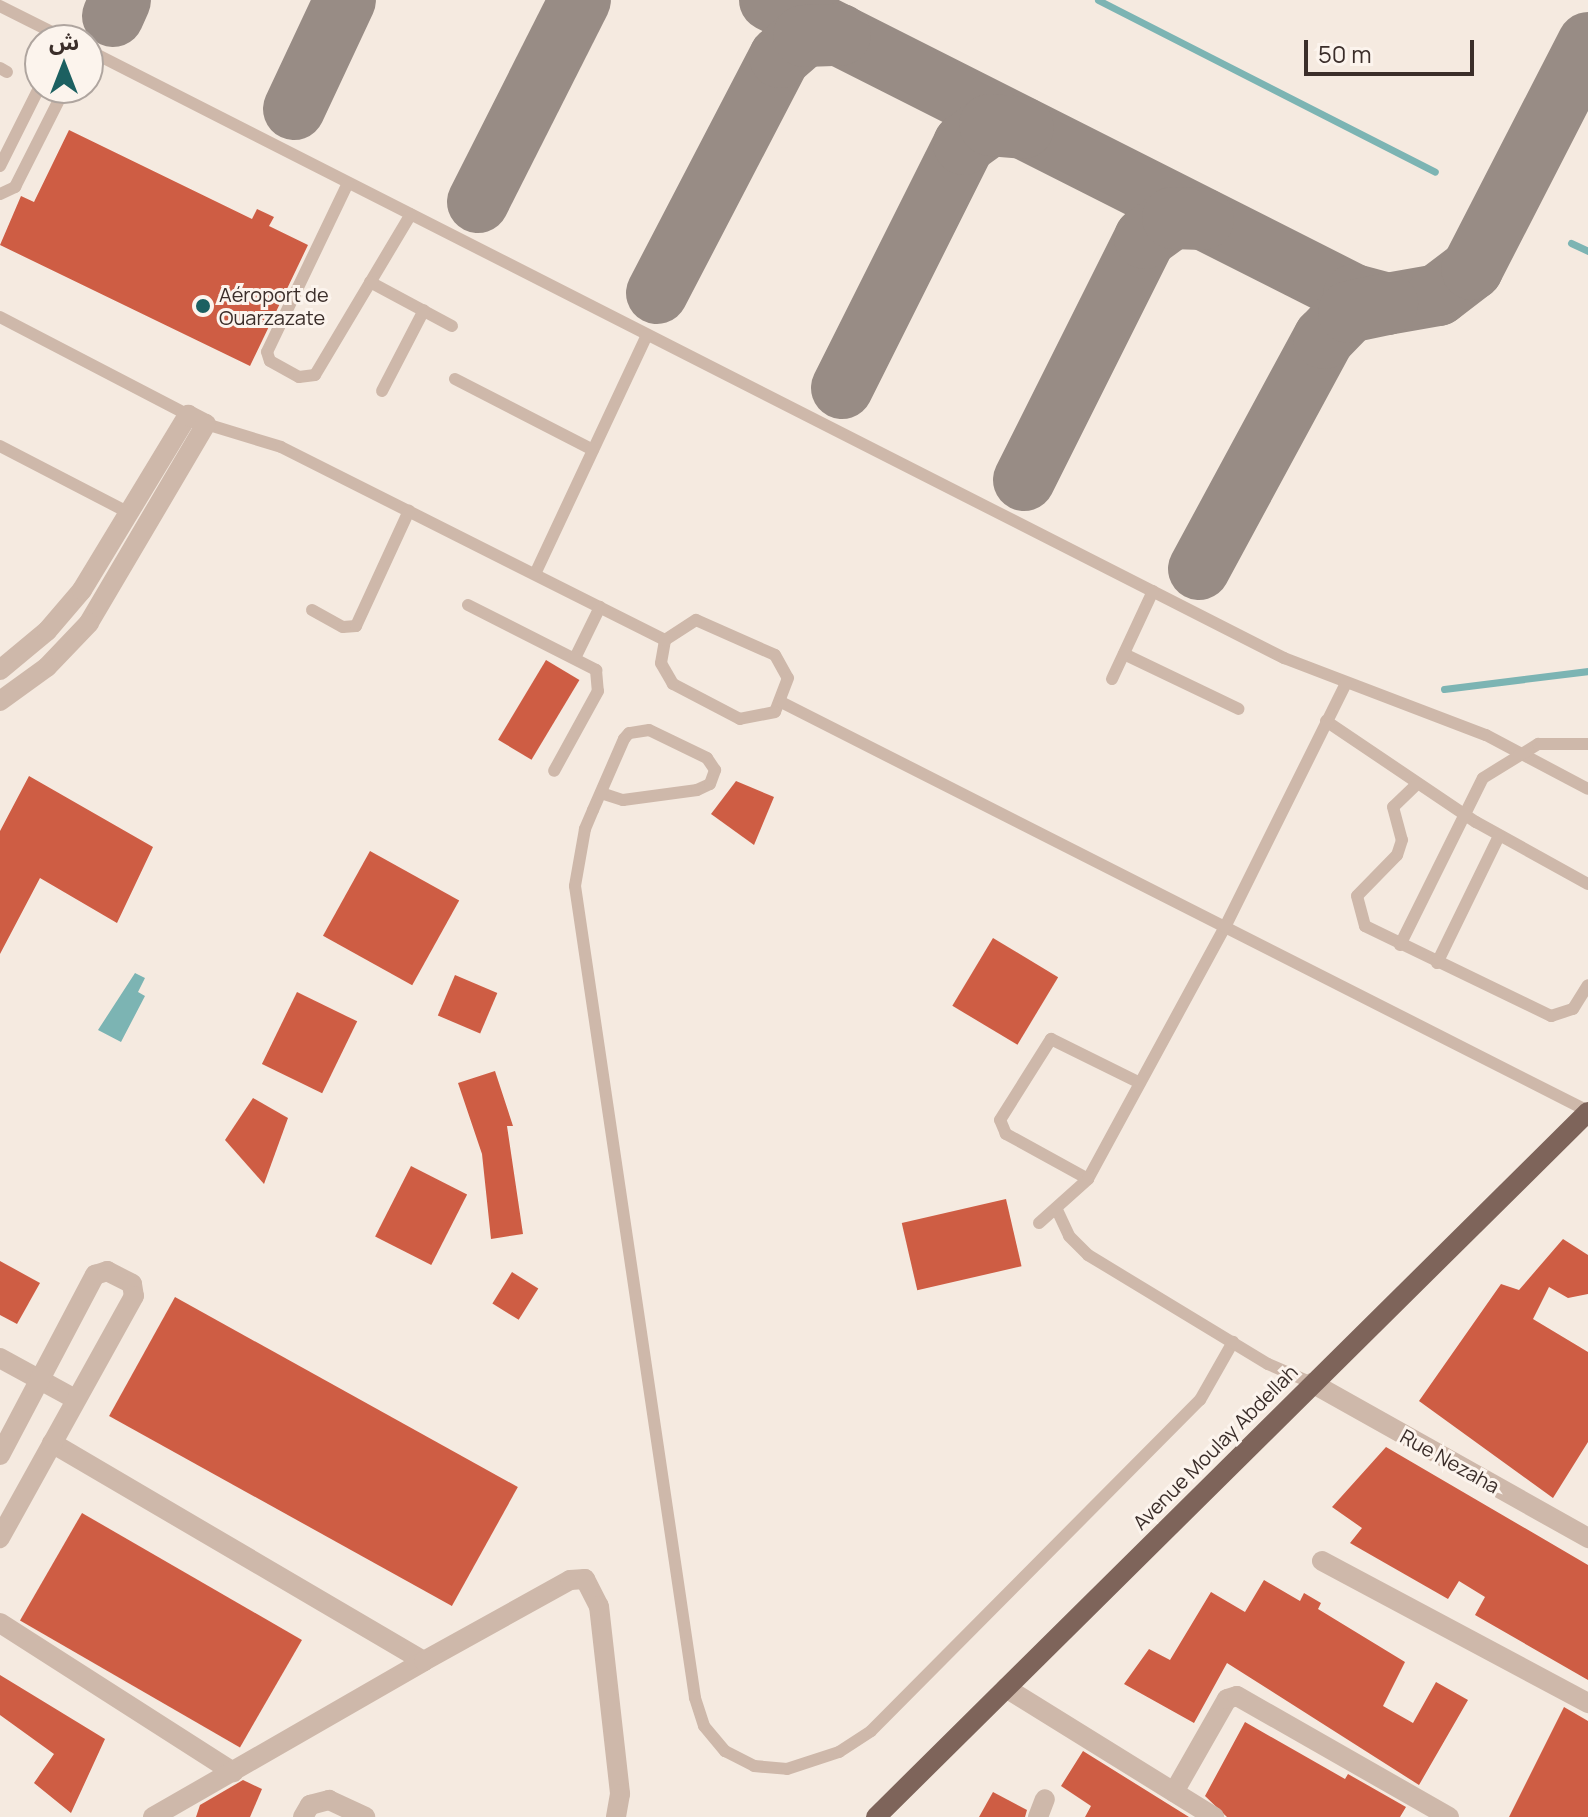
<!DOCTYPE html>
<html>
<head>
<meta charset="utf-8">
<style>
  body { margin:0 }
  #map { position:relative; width:1588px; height:1817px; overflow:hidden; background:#f5eae0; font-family:Manrope,"Noto Sans Arabic",sans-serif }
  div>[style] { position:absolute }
  .water>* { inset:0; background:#7cb4b3 }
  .stream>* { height:7px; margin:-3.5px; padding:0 3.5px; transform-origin:3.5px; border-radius:3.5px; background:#7cb4b3 }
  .taxiway>* { height:62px; margin:-31px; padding:0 31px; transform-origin:31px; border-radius:31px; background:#988c85 }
  .building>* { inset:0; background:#ce5d44; transform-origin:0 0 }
  .service>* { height:12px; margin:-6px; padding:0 6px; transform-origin:6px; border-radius:6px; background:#ceb8aa }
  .minor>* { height:20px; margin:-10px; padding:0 10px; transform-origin:10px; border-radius:10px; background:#ceb8aa }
  .primary>* { height:20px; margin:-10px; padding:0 10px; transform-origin:10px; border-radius:10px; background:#7e645a }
  .dots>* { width:22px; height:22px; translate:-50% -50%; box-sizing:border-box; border:4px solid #fcf4ed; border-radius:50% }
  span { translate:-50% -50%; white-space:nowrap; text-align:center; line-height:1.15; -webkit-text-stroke:6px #fcf4ed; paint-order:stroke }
  .poi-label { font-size:20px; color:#3b2e2a }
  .left { translate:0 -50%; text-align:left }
  .street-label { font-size:20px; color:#3b2e2a }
  .north { position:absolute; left:24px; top:24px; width:80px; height:80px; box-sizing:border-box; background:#fcf4ed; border:2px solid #afa59f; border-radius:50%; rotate:0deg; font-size:22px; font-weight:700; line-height:32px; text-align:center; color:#3b2e2a }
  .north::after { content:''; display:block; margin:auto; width:28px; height:36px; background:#1c6061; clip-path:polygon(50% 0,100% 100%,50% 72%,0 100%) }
  .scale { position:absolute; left:1304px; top:40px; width:170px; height:36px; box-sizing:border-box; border:4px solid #3b2e2a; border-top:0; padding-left:10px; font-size:24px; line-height:28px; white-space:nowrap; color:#3b2e2a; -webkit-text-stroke:6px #fcf4ed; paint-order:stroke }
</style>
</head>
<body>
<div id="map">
  <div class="water">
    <i style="clip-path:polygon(135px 973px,145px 978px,138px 992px,145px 996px,121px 1042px,98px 1030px)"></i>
  </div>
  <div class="stream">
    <i style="left:1098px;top:0;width:378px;rotate:27deg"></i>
    <i style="left:1571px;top:243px;width:19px;rotate:25deg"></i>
    <i style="left:1444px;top:689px;width:145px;rotate:-7.1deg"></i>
  </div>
  <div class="taxiway">
    <i style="left:770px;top:0;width:654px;rotate:26.8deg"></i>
    <i style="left:1354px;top:295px;width:34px;rotate:15deg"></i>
    <i style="left:1387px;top:304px;width:52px;rotate:-10deg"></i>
    <i style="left:1438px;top:295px;width:43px;rotate:-37.4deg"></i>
    <i style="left:1472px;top:269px;width:254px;rotate:-62.8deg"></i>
    <i style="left:113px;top:16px;width:17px;rotate:-66deg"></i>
    <i style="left:294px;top:109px;width:120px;rotate:-64.9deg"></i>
    <i style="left:478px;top:202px;width:226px;rotate:-63.2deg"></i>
    <i style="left:657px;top:293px;width:266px;rotate:-62.5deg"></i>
    <i style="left:780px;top:57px;width:32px;rotate:-41deg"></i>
    <i style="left:804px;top:36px;width:36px;rotate:-2deg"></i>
    <i style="left:842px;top:388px;width:273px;rotate:-63.4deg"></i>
    <i style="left:964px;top:144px;width:32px;rotate:-36deg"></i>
    <i style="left:990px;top:125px;width:33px;rotate:5deg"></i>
    <i style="left:1024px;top:480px;width:271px;rotate:-63.4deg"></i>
    <i style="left:1145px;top:238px;width:34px;rotate:-36deg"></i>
    <i style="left:1173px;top:218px;width:30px;rotate:2deg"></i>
    <i style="left:1199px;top:569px;width:263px;rotate:-61.6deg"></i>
    <i style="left:1324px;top:338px;width:36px;rotate:-46deg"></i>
    <i style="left:1349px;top:312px;width:39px;rotate:-12deg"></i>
  </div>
  <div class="building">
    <i style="clip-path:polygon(69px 130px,252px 219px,257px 209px,274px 217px,269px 226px,308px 245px,250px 366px,0 245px,21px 196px,34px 202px)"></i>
    <i style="left:546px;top:660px;width:39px;height:93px;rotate:31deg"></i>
    <i style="clip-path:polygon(29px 776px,153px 847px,117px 923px,40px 878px,0 954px,0 831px)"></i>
    <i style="clip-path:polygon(736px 781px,774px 797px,754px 845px,711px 814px)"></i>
    <i style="left:370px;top:851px;width:102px;height:97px;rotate:29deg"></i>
    <i style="left:993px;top:938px;width:76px;height:79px;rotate:31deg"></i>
    <i style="left:455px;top:975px;width:46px;height:44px;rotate:23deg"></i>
    <i style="left:297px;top:992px;width:67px;height:80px;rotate:26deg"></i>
    <i style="clip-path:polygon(495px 1071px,513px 1126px,507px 1126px,523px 1234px,491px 1239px,482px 1154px,458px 1083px)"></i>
    <i style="clip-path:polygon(253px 1098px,288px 1118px,264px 1184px,225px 1140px)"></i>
    <i style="left:411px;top:1166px;width:63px;height:79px;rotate:27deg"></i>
    <i style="left:1006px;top:1199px;width:69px;height:107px;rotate:77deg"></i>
    <i style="clip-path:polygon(1563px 1239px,1588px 1255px,1588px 1294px,1568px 1298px,1549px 1287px,1533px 1319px,1588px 1352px,1588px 1442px,1553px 1498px,1419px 1401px,1501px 1284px,1519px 1290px)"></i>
    <i style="clip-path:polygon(0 1261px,40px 1283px,17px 1324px,0 1315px)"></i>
    <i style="left:512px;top:1272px;width:31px;height:37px;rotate:32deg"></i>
    <i style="left:175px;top:1297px;width:392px;height:136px;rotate:29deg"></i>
    <i style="clip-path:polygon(1386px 1447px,1588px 1565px,1588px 1680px,1475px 1615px,1485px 1597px,1459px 1581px,1448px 1599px,1350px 1543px,1362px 1528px,1332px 1507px)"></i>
    <i style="left:82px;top:1513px;width:254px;height:124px;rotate:30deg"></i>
    <i style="clip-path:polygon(1264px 1580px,1300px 1601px,1304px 1593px,1321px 1603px,1318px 1609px,1405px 1662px,1383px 1706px,1413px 1723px,1436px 1682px,1468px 1700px,1419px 1785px,1227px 1663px,1194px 1723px,1124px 1684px,1149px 1649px,1170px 1660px,1211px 1592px,1245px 1612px)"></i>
    <i style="clip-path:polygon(0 1675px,105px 1739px,71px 1813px,34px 1783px,54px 1754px,0 1715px)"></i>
    <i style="clip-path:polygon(1564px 1707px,1588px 1721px,1588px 1817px,1509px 1817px)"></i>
    <i style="clip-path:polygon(1245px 1722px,1345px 1779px,1348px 1774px,1406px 1807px,1400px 1817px,1227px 1817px,1205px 1796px)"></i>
    <i style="clip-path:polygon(1083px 1751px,1189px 1817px,1085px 1817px,1091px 1806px,1061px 1786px)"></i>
    <i style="clip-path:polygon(243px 1780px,262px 1789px,250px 1817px,196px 1817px,200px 1805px)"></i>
    <i style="clip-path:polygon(993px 1792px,1027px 1810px,1025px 1817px,979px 1817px)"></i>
  </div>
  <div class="service">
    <i style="left:0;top:6px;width:76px;rotate:26.6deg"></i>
    <i style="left:88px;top:50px;width:1342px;rotate:26.95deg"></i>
    <i style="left:1284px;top:658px;width:216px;rotate:20.9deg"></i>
    <i style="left:1486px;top:735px;width:115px;rotate:27.9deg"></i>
    <i style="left:0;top:68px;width:8px;rotate:30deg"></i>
    <i style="left:0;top:166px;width:89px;rotate:-63.4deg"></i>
    <i style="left:348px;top:183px;width:187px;rotate:115.6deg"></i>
    <i style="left:267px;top:352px;width:9px;rotate:72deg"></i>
    <i style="left:270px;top:361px;width:33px;rotate:29deg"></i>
    <i style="left:299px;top:377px;width:16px;rotate:-7deg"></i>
    <i style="left:315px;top:375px;width:187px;rotate:-59.2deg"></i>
    <i style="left:0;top:194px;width:17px;rotate:-25deg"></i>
    <i style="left:15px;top:187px;width:111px;rotate:-63.2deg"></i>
    <i style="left:370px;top:282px;width:93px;rotate:28.2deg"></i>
    <i style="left:0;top:317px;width:212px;rotate:27.5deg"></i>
    <i style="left:455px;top:379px;width:155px;rotate:27.2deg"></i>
    <i style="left:382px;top:391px;width:91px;rotate:-62.6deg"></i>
    <i style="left:206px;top:424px;width:78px;rotate:17deg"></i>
    <i style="left:281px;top:447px;width:430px;rotate:26.7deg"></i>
    <i style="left:0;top:446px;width:148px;rotate:27.4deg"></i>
    <i style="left:535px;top:574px;width:264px;rotate:-64.9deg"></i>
    <i style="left:468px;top:605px;width:144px;rotate:26.9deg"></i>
    <i style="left:596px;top:670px;width:21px;rotate:85deg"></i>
    <i style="left:598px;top:691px;width:91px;rotate:118.8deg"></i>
    <i style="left:312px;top:610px;width:35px;rotate:29deg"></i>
    <i style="left:343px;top:627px;width:13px;rotate:-4deg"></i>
    <i style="left:356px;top:626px;width:127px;rotate:-65.3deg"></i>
    <i style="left:696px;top:620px;width:86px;rotate:23.9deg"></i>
    <i style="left:775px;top:655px;width:26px;rotate:61deg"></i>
    <i style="left:788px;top:678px;width:36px;rotate:111deg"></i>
    <i style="left:775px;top:712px;width:36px;rotate:169deg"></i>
    <i style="left:740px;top:719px;width:76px;rotate:-152.4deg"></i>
    <i style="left:673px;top:684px;width:24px;rotate:-120deg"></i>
    <i style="left:661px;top:663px;width:23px;rotate:-80deg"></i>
    <i style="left:665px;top:640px;width:37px;rotate:-33deg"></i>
    <i style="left:1124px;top:654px;width:127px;rotate:25.6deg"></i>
    <i style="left:575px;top:658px;width:57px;rotate:-63.9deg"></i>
    <i style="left:1112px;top:679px;width:97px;rotate:-65deg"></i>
    <i style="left:783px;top:703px;width:902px;rotate:26.88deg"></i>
    <i style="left:1326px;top:721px;width:181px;rotate:34deg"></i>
    <i style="left:1476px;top:822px;width:128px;rotate:29deg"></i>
    <i style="left:1417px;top:784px;width:33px;rotate:136deg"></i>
    <i style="left:1393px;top:807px;width:34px;rotate:75deg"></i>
    <i style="left:1402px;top:840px;width:16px;rotate:108deg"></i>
    <i style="left:1397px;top:855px;width:57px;rotate:134.3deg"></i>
    <i style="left:1357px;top:896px;width:31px;rotate:75deg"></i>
    <i style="left:1365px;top:926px;width:207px;rotate:25.8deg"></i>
    <i style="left:1551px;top:1016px;width:23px;rotate:-18deg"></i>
    <i style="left:1573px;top:1009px;width:28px;rotate:-58deg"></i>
    <i style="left:601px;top:793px;width:23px;rotate:18deg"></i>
    <i style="left:623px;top:800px;width:75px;rotate:-7.7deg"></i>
    <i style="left:697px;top:790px;width:14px;rotate:-25deg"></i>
    <i style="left:710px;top:784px;width:15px;rotate:-70deg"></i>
    <i style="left:715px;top:770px;width:14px;rotate:-124deg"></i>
    <i style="left:707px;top:758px;width:64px;rotate:-154.2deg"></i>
    <i style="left:649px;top:730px;width:20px;rotate:171deg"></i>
    <i style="left:629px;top:733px;width:8px;rotate:130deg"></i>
    <i style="left:624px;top:739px;width:77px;rotate:113.6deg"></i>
    <i style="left:593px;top:810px;width:21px;rotate:113deg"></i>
    <i style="left:585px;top:829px;width:58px;rotate:100deg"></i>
    <i style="left:575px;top:886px;width:821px;rotate:81.59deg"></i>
    <i style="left:695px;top:1698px;width:29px;rotate:72deg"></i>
    <i style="left:704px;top:1726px;width:33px;rotate:50deg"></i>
    <i style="left:725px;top:1751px;width:33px;rotate:27deg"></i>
    <i style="left:754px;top:1766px;width:33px;rotate:5deg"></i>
    <i style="left:787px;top:1769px;width:55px;rotate:-18.1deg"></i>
    <i style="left:839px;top:1752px;width:38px;rotate:-33deg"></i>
    <i style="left:871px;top:1731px;width:467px;rotate:-45.2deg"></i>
    <i style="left:1200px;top:1400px;width:67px;rotate:-60.4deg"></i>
    <i style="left:1400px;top:945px;width:186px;rotate:-63.6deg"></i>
    <i style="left:1483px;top:778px;width:65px;rotate:-31.7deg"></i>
    <i style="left:1538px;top:744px;width:50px"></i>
    <i style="left:1437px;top:963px;width:141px;rotate:-64deg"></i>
    <i style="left:1088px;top:1179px;width:94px;rotate:-151.2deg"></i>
    <i style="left:1006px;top:1134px;width:15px;rotate:-113deg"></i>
    <i style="left:1000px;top:1120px;width:96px;rotate:-57.8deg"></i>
    <i style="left:1051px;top:1039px;width:99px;rotate:26.3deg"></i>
    <i style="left:1058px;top:1212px;width:26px;rotate:65deg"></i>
    <i style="left:1069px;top:1236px;width:27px;rotate:45deg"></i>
    <i style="left:1088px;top:1255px;width:210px;rotate:31.2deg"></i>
    <i style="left:1268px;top:1364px;width:48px;rotate:23.4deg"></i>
    <i style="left:1039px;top:1223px;width:66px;rotate:-41.9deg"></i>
    <i style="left:1088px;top:1179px;width:287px;rotate:-61.5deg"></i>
    <i style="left:1225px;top:927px;width:272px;rotate:-63.6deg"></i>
  </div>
  <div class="minor">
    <i style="left:0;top:670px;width:61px;rotate:-39.7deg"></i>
    <i style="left:47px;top:631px;width:54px;rotate:-49.5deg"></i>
    <i style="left:82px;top:590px;width:205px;rotate:-58.8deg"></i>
    <i style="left:188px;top:415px;width:20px;rotate:27deg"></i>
    <i style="left:206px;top:424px;width:231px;rotate:120.5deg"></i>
    <i style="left:89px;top:623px;width:61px;rotate:133.7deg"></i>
    <i style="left:47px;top:667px;width:58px;rotate:144.1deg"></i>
    <i style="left:0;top:1358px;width:85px;rotate:28.7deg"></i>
    <i style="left:1312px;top:1383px;width:317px;rotate:29.3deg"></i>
    <i style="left:52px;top:1443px;width:431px;rotate:30.4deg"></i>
    <i style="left:0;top:1455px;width:204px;rotate:-62.2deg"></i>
    <i style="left:95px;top:1275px;width:13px;rotate:-18deg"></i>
    <i style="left:107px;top:1271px;width:28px;rotate:27deg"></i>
    <i style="left:132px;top:1284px;width:12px;rotate:81deg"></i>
    <i style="left:134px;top:1296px;width:277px;rotate:119deg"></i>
    <i style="left:1322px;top:1561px;width:302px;rotate:28.1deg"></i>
    <i style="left:0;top:1623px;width:277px;rotate:32.6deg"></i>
    <i style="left:1006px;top:1688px;width:245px;rotate:31.8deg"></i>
    <i style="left:1174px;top:1792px;width:107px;rotate:-60.3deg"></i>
    <i style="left:1227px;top:1699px;width:10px;rotate:-17deg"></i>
    <i style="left:1237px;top:1696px;width:244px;rotate:29.7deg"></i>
    <i style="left:153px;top:1817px;width:313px;rotate:-29.9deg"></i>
    <i style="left:424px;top:1661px;width:167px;rotate:-29deg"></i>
    <i style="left:570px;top:1580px;width:15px;rotate:-4deg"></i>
    <i style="left:585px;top:1579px;width:30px;rotate:63deg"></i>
    <i style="left:599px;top:1606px;width:189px;rotate:83.6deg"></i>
    <i style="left:620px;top:1794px;width:23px;rotate:100deg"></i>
    <i style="left:303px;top:1817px;width:14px;rotate:-60deg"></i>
    <i style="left:310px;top:1805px;width:20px;rotate:-15deg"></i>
    <i style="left:329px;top:1800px;width:40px;rotate:25deg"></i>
    <i style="left:1038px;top:1817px;width:19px;rotate:-69deg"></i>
  </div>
  <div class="primary">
    <i style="left:876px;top:1817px;width:1002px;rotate:-44.72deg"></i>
  </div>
  <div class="dots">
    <i style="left:203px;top:306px;background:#1c6061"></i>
  </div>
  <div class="poi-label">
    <span class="left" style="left:219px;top:306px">Aéroport de<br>Ouarzazate</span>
  </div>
  <div class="street-label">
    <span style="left:1215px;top:1447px;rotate:-45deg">Avenue Moulay Abdellah</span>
    <span style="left:1450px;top:1461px;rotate:29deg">Rue Nezaha</span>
  </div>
  <div class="north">ش</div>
  <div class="scale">50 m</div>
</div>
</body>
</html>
